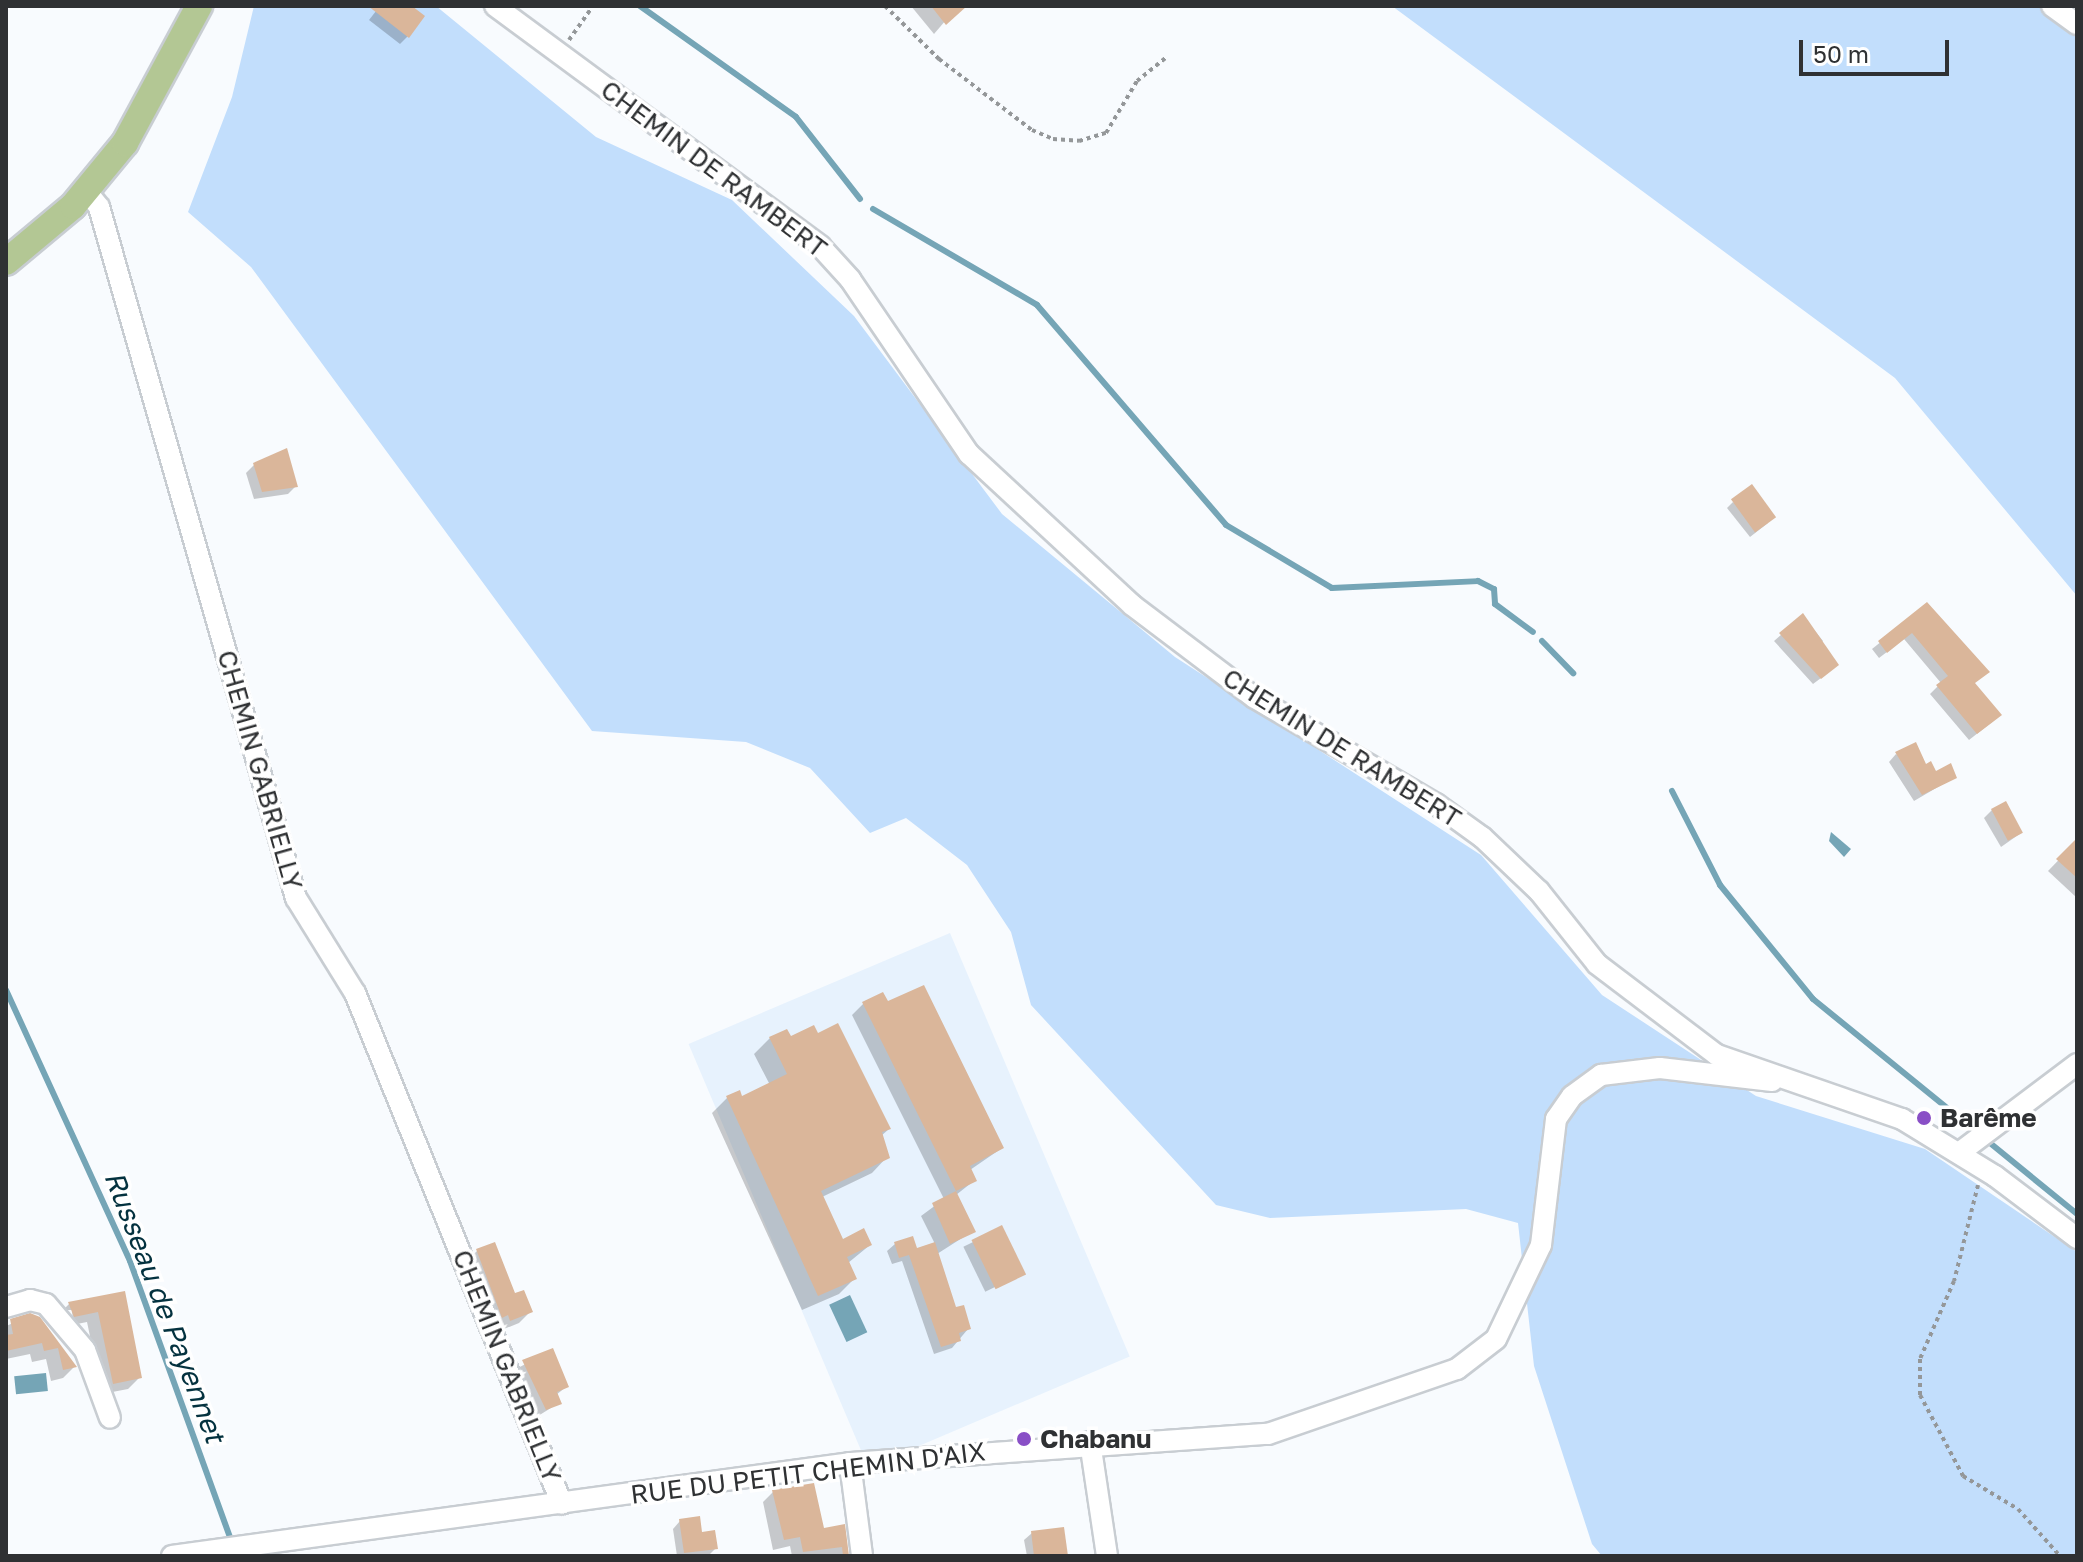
<!DOCTYPE html>
<html>
<head>
<meta charset="utf-8">
<style>
  body { margin:0 }
  #map { position:relative; width:2083px; height:1562px; overflow:hidden; background:#f8fbfe; font-family:"Golos Text",sans-serif }
  div>[style] { position:absolute }
  .built>* { inset:0; background:#e7f2fd; transform-origin:0 0 }
  .green>* { inset:0; background:#c2defc }
  .water>* { inset:0; background:#75a5b6; transform-origin:0 0 }
  .shadow>* { inset:0; background:#0003; transform-origin:0 0 }
  .stream>* { height:6px; margin:-3px; padding:0 3px; transform-origin:3px; border-radius:3px; background:#75a5b6 }
  .building>* { inset:0; background:#dab69a; transform-origin:0 0 }
  .path>* { height:4px; margin-top:-2px; transform-origin:0; background:repeating-linear-gradient(90deg,#949799 0 4px,transparent 0 8px) }
  .roads { filter:drop-shadow(2px 0 #c8cdd2) drop-shadow(-2px 0 #c8cdd2) drop-shadow(0 2px #c8cdd2) drop-shadow(0 -2px #c8cdd2) }
  .minor>* { height:20px; margin:-10px; padding:0 10px; transform-origin:10px; border-radius:10px; background:#fff }
  .major>* { height:26px; margin:-13px; padding:0 13px; transform-origin:13px; border-radius:13px; background:#b3c794 }
  .dots>* { width:22px; height:22px; translate:-50% -50%; box-sizing:border-box; border:4px solid #fff; border-radius:50% }
  span { translate:-50% -50%; white-space:nowrap; text-align:center; line-height:1.15; -webkit-text-stroke:7px #fff; paint-order:stroke }
  .street-label { font-size:26px; color:#2f3133 }
  .poi-label { font-size:26px; color:#2f3133; font-weight:700 }
  .left { translate:0 -50%; text-align:left }
  .water-label { font-size:28px; color:#04323f; font-style:italic }
  .frame { position:absolute; inset:0; border:8px solid #2f3133; pointer-events:none }
  .scale { position:absolute; left:1799px; top:40px; width:150px; height:36px; box-sizing:border-box; border:4px solid #2f3133; border-top:0; padding-left:10px; font-size:24px; line-height:28px; white-space:nowrap; color:#2f3133; -webkit-text-stroke:6px #fff; paint-order:stroke }
</style>
</head>
<body>
<div id="map">
  <div class="built">
    <i style="left:950px;top:933px;width:460px;height:284px;rotate:67deg"></i>
  </div>
  <div class="green">
    <i style="clip-path:polygon(254px 6px,436px 6px,596px 137px,732px 200px,854px 316px,1002px 514px,1175px 657px,1481px 855px,1602px 995px,1756px 1096px,1925px 1149px,2077px 1252px,2077px 1556px,1602px 1556px,1592px 1544px,1534px 1366px,1518px 1223px,1466px 1209px,1270px 1218px,1216px 1205px,1031px 1005px,1011px 932px,967px 865px,906px 818px,870px 833px,810px 768px,746px 742px,592px 731px,251px 267px,188px 212px,232px 97px)"></i>
    <i style="clip-path:polygon(1392px 6px,2052px 6px,2077px 24px,2077px 596px,1895px 378px)"></i>
  </div>
  <div class="water">
    <i style="clip-path:polygon(1831px 832px,1851px 849px,1844px 857px,1829px 841px)"></i>
    <i style="left:850px;top:1295px;width:41px;height:23px;rotate:65deg"></i>
    <i style="left:46px;top:1373px;width:18px;height:32px;rotate:84deg"></i>
  </div>
  <div class="shadow">
    <i style="clip-path:polygon(380px 6px,409px 6px,408px 36px,400px 44px,369px 20px)"></i>
    <i style="clip-path:polygon(911px 6px,958px 6px,934px 34px)"></i>
    <i style="clip-path:polygon(254px 465px,296px 486px,288px 494px,254px 499px,246px 473px)"></i>
    <i style="clip-path:polygon(1733px 502px,1768px 523px,1750px 537px,1727px 508px)"></i>
    <i style="clip-path:polygon(1927px 605px,1992px 722px,1969px 740px,1930px 694px,1941px 683px,1904px 639px,1879px 658px,1872px 649px)"></i>
    <i style="clip-path:polygon(1803px 616px,1823px 641px,1820px 644px,1829px 672px,1813px 684px,1774px 641px)"></i>
    <i style="clip-path:polygon(1896px 754px,1935px 773px,1955px 777px,1914px 801px,1889px 762px)"></i>
    <i style="clip-path:polygon(1992px 810px,2021px 833px,2001px 847px,1984px 818px)"></i>
    <i style="clip-path:polygon(2077px 841px,2077px 898px,2048px 871px)"></i>
    <i style="clip-path:polygon(864px 1003px,1002px 1148px,970px 1170px,975px 1180px,956px 1195px,973px 1231px,937px 1254px,955px 1310px,968px 1329px,952px 1348px,934px 1354px,902px 1261px,892px 1264px,887px 1251px,895px 1244px,916px 1251px,935px 1244px,921px 1216px,944px 1199px,852px 1015px)"></i>
    <i style="clip-path:polygon(770px 1038px,790px 1039px,889px 1129px,881px 1136px,887px 1157px,872px 1173px,822px 1197px,842px 1241px,870px 1245px,848px 1263px,855px 1278px,839px 1294px,802px 1310px,712px 1113px,727px 1098px,741px 1098px,770px 1085px,754px 1054px)"></i>
    <i style="left:1002px;top:1228px;width:50px;height:43px;rotate:64deg"></i>
    <i style="clip-path:polygon(477px 1251px,530px 1312px,519px 1323px,499px 1331px,466px 1262px)"></i>
    <i style="clip-path:polygon(evenodd,123px 1294px,139px 1378px,128px 1389px,102px 1394px,87px 1322px,62px 1327px,58px 1315px,69px 1304px,123px 1294px,67px 1310px,72px 1310px,73px 1322px,71px 1322px,67px 1310px)"></i>
    <i style="clip-path:polygon(30px 1316px,75px 1366px,63px 1378px,51px 1381px,46px 1359px,32px 1362px,30px 1354px,6px 1359px,6px 1326px)"></i>
    <i style="clip-path:polygon(552px 1350px,566px 1387px,556px 1395px,559px 1403px,538px 1416px,516px 1369px)"></i>
    <i style="clip-path:polygon(773px 1492px,822px 1530px,843px 1527px,847px 1556px,792px 1556px,790px 1546px,773px 1550px,763px 1502px)"></i>
    <i style="clip-path:polygon(680px 1521px,701px 1534px,716px 1548px,708px 1556px,677px 1556px,673px 1529px)"></i>
    <i style="clip-path:polygon(1032px 1533px,1066px 1556px,1027px 1556px,1024px 1540px)"></i>
  </div>
  <div class="stream">
    <i style="left:640px;top:6px;width:191px;rotate:35.4deg"></i>
    <i style="left:796px;top:117px;width:104px;rotate:52deg"></i>
    <i style="left:873px;top:209px;width:190px;rotate:30.3deg"></i>
    <i style="left:1037px;top:305px;width:290px;rotate:49.3deg"></i>
    <i style="left:1226px;top:525px;width:123px;rotate:30.7deg"></i>
    <i style="left:1332px;top:588px;width:146px;rotate:-2.7deg"></i>
    <i style="left:1478px;top:581px;width:18px;rotate:27deg"></i>
    <i style="left:1494px;top:589px;width:15px;rotate:86deg"></i>
    <i style="left:1495px;top:604px;width:47px;rotate:36.4deg"></i>
    <i style="left:1542px;top:641px;width:45px;rotate:45.9deg"></i>
    <i style="left:1672px;top:791px;width:106px;rotate:62.9deg"></i>
    <i style="left:1720px;top:885px;width:147px;rotate:50.8deg"></i>
    <i style="left:1813px;top:999px;width:201px;rotate:39.1deg"></i>
    <i style="left:6px;top:990px;width:298px;rotate:65.4deg"></i>
    <i style="left:130px;top:1261px;width:302px;rotate:70.1deg"></i>
    <i style="left:1990px;top:1143px;width:112px;rotate:39.2deg"></i>
  </div>
  <div class="building">
    <i style="clip-path:polygon(368px 6px,412px 6px,425px 16px,409px 38px)"></i>
    <i style="clip-path:polygon(931px 6px,967px 6px,946px 25px)"></i>
    <i style="clip-path:polygon(287px 448px,298px 487px,262px 492px,253px 463px)"></i>
    <i style="left:1752px;top:484px;width:41px;height:26px;rotate:54deg"></i>
    <i style="clip-path:polygon(1927px 602px,1990px 672px,1975px 683px,2002px 715px,1977px 734px,1936px 685px,1948px 676px,1912px 633px,1887px 653px,1878px 641px)"></i>
    <i style="clip-path:polygon(1803px 613px,1839px 665px,1821px 679px,1779px 633px)"></i>
    <i style="clip-path:polygon(1916px 742px,1926px 764px,1931px 761px,1936px 771px,1951px 763px,1957px 778px,1922px 795px,1895px 752px)"></i>
    <i style="left:2006px;top:801px;width:36px;height:17px;rotate:62deg"></i>
    <i style="clip-path:polygon(2077px 838px,2077px 878px,2056px 859px)"></i>
    <i style="clip-path:polygon(924px 985px,1004px 1148px,970px 1166px,977px 1181px,956px 1191px,976px 1232px,950px 1244px,932px 1203px,956px 1191px,862px 1002px,883px 992px,888px 1001px)"></i>
    <i style="clip-path:polygon(838px 1023px,891px 1129px,882px 1132px,890px 1158px,821px 1191px,843px 1239px,864px 1228px,872px 1245px,847px 1257px,857px 1279px,818px 1296px,726px 1096px,740px 1090px,742px 1096px,787px 1074px,769px 1037px,787px 1029px,791px 1036px,814px 1025px,818px 1033px)"></i>
    <i style="left:1002px;top:1225px;width:55px;height:34px;rotate:64deg"></i>
    <i style="clip-path:polygon(913px 1236px,917px 1248px,935px 1242px,956px 1307px,964px 1305px,971px 1329px,959px 1333px,961px 1341px,941px 1347px,909px 1255px,899px 1258px,894px 1242px)"></i>
    <i style="clip-path:polygon(495px 1242px,515px 1293px,524px 1290px,533px 1312px,510px 1321px,508px 1315px,502px 1318px,476px 1249px)"></i>
    <i style="clip-path:polygon(125px 1291px,142px 1378px,113px 1384px,98px 1312px,74px 1317px,68px 1302px)"></i>
    <i style="clip-path:polygon(30px 1313px,40px 1317px,77px 1367px,63px 1370px,58px 1348px,44px 1351px,42px 1343px,6px 1351px,6px 1335px,13px 1334px,10px 1319px)"></i>
    <i style="clip-path:polygon(553px 1348px,569px 1387px,557px 1392px,562px 1404px,546px 1410px,522px 1360px)"></i>
    <i style="clip-path:polygon(814px 1483px,824px 1528px,845px 1524px,849px 1556px,843px 1556px,842px 1547px,803px 1552px,800px 1537px,784px 1540px,772px 1490px)"></i>
    <i style="clip-path:polygon(700px 1516px,702px 1532px,715px 1530px,718px 1549px,684px 1553px,679px 1519px)"></i>
    <i style="clip-path:polygon(1064px 1527px,1068px 1556px,1034px 1556px,1031px 1531px)"></i>
  </div>
  <div class="path">
    <i style="left:885px;top:6px;width:76px;rotate:44.5deg"></i>
    <i style="left:939px;top:59px;width:117px;rotate:37.4deg"></i>
    <i style="left:1032px;top:130px;width:23px;rotate:23deg"></i>
    <i style="left:1053px;top:139px;width:26px;rotate:4deg"></i>
    <i style="left:1079px;top:141px;width:28px;rotate:-17deg"></i>
    <i style="left:1106px;top:133px;width:61px;rotate:-59.2deg"></i>
    <i style="left:1137px;top:81px;width:38px;rotate:-39deg"></i>
    <i style="left:569px;top:40px;width:42px;rotate:-54.8deg"></i>
    <i style="left:1978px;top:1185px;width:99px;rotate:104deg"></i>
    <i style="left:1954px;top:1281px;width:85px;rotate:113.6deg"></i>
    <i style="left:1920px;top:1359px;width:36px;rotate:90deg"></i>
    <i style="left:1920px;top:1395px;width:92px;rotate:62deg"></i>
    <i style="left:1963px;top:1476px;width:64px;rotate:31deg"></i>
    <i style="left:2018px;top:1509px;width:63px;rotate:48.2deg"></i>
  </div>
  <div class="roads">
    <div class="minor">
      <i style="left:495px;top:6px;width:404px;rotate:36.4deg"></i>
      <i style="left:820px;top:246px;width:45px;rotate:47.7deg"></i>
      <i style="left:850px;top:279px;width:212px;rotate:55.8deg"></i>
      <i style="left:969px;top:454px;width:222px;rotate:42.8deg"></i>
      <i style="left:1132px;top:605px;width:154px;rotate:37.1deg"></i>
      <i style="left:1255px;top:698px;width:210px;rotate:30.4deg"></i>
      <i style="left:1436px;top:804px;width:57px;rotate:35.7deg"></i>
      <i style="left:1482px;top:837px;width:79px;rotate:43.5deg"></i>
      <i style="left:1539px;top:891px;width:93px;rotate:51.5deg"></i>
      <i style="left:1597px;top:964px;width:151px;rotate:37.2deg"></i>
      <i style="left:1717px;top:1055px;width:196px;rotate:19.1deg"></i>
      <i style="left:1902px;top:1119px;width:109px;rotate:31.5deg"></i>
      <i style="left:1995px;top:1176px;width:103px;rotate:37.1deg"></i>
      <i style="left:2052px;top:6px;width:31px;rotate:36deg"></i>
      <i style="left:87px;top:192px;width:19px;rotate:51deg"></i>
      <i style="left:99px;top:207px;width:719px;rotate:74.09deg"></i>
      <i style="left:296px;top:898px;width:112px;rotate:58.2deg"></i>
      <i style="left:355px;top:993px;width:551px;rotate:67.95deg"></i>
      <i style="left:1959px;top:1153px;width:148px;rotate:-37deg"></i>
      <i style="left:6px;top:1307px;width:25px;rotate:-16deg"></i>
      <i style="left:30px;top:1300px;width:16px;rotate:14deg"></i>
      <i style="left:46px;top:1304px;width:60px;rotate:49.7deg"></i>
      <i style="left:85px;top:1350px;width:72px;rotate:69.8deg"></i>
      <i style="left:1090px;top:1442px;width:115px;rotate:81.5deg"></i>
      <i style="left:850px;top:1463px;width:94px;rotate:82.6deg"></i>
      <i style="left:172px;top:1556px;width:684px;rotate:-7.81deg"></i>
      <i style="left:850px;top:1463px;width:419px;rotate:-4deg"></i>
      <i style="left:1268px;top:1434px;width:200px;rotate:-19deg"></i>
      <i style="left:1457px;top:1369px;width:49px;rotate:-37.6deg"></i>
      <i style="left:1496px;top:1339px;width:104px;rotate:-64.4deg"></i>
      <i style="left:1541px;top:1245px;width:127px;rotate:-83.2deg"></i>
      <i style="left:1556px;top:1119px;width:28px;rotate:-55deg"></i>
      <i style="left:1572px;top:1096px;width:36px;rotate:-36deg"></i>
      <i style="left:1601px;top:1075px;width:59px;rotate:-6.8deg"></i>
      <i style="left:1660px;top:1068px;width:113px;rotate:6.6deg"></i>
    </div>
    <div class="major">
      <i style="left:6px;top:262px;width:87px;rotate:-39.9deg"></i>
      <i style="left:73px;top:206px;width:82px;rotate:-50.5deg"></i>
      <i style="left:125px;top:143px;width:156px;rotate:-61.6deg"></i>
    </div>
  </div>
  <div class="dots">
    <i style="left:1924px;top:1118px;background:#894fc6"></i>
    <i style="left:1024px;top:1439px;background:#894fc6"></i>
  </div>
  <div class="street-label">
    <span style="left:714px;top:169px;rotate:37deg">CHEMIN DE RAMBERT</span>
    <span style="left:1342px;top:748px;rotate:32deg">CHEMIN DE RAMBERT</span>
    <span style="left:260px;top:770px;rotate:74deg">CHEMIN GABRIELLY</span>
    <span style="left:507px;top:1366px;rotate:68deg">CHEMIN GABRIELLY</span>
    <span style="left:808px;top:1473px;rotate:-7deg">RUE DU PETIT CHEMIN D'AIX</span>
  </div>
  <div class="poi-label">
    <span class="left" style="left:1940px;top:1118px">Barême</span>
    <span class="left" style="left:1040px;top:1439px">Chabanu</span>
  </div>
  <div class="water-label">
    <span style="left:165px;top:1307px;rotate:69deg">Russeau de Payennet</span>
  </div>
  <div class="frame"></div>
  <div class="scale">50 m</div>
</div>
</body>
</html>
